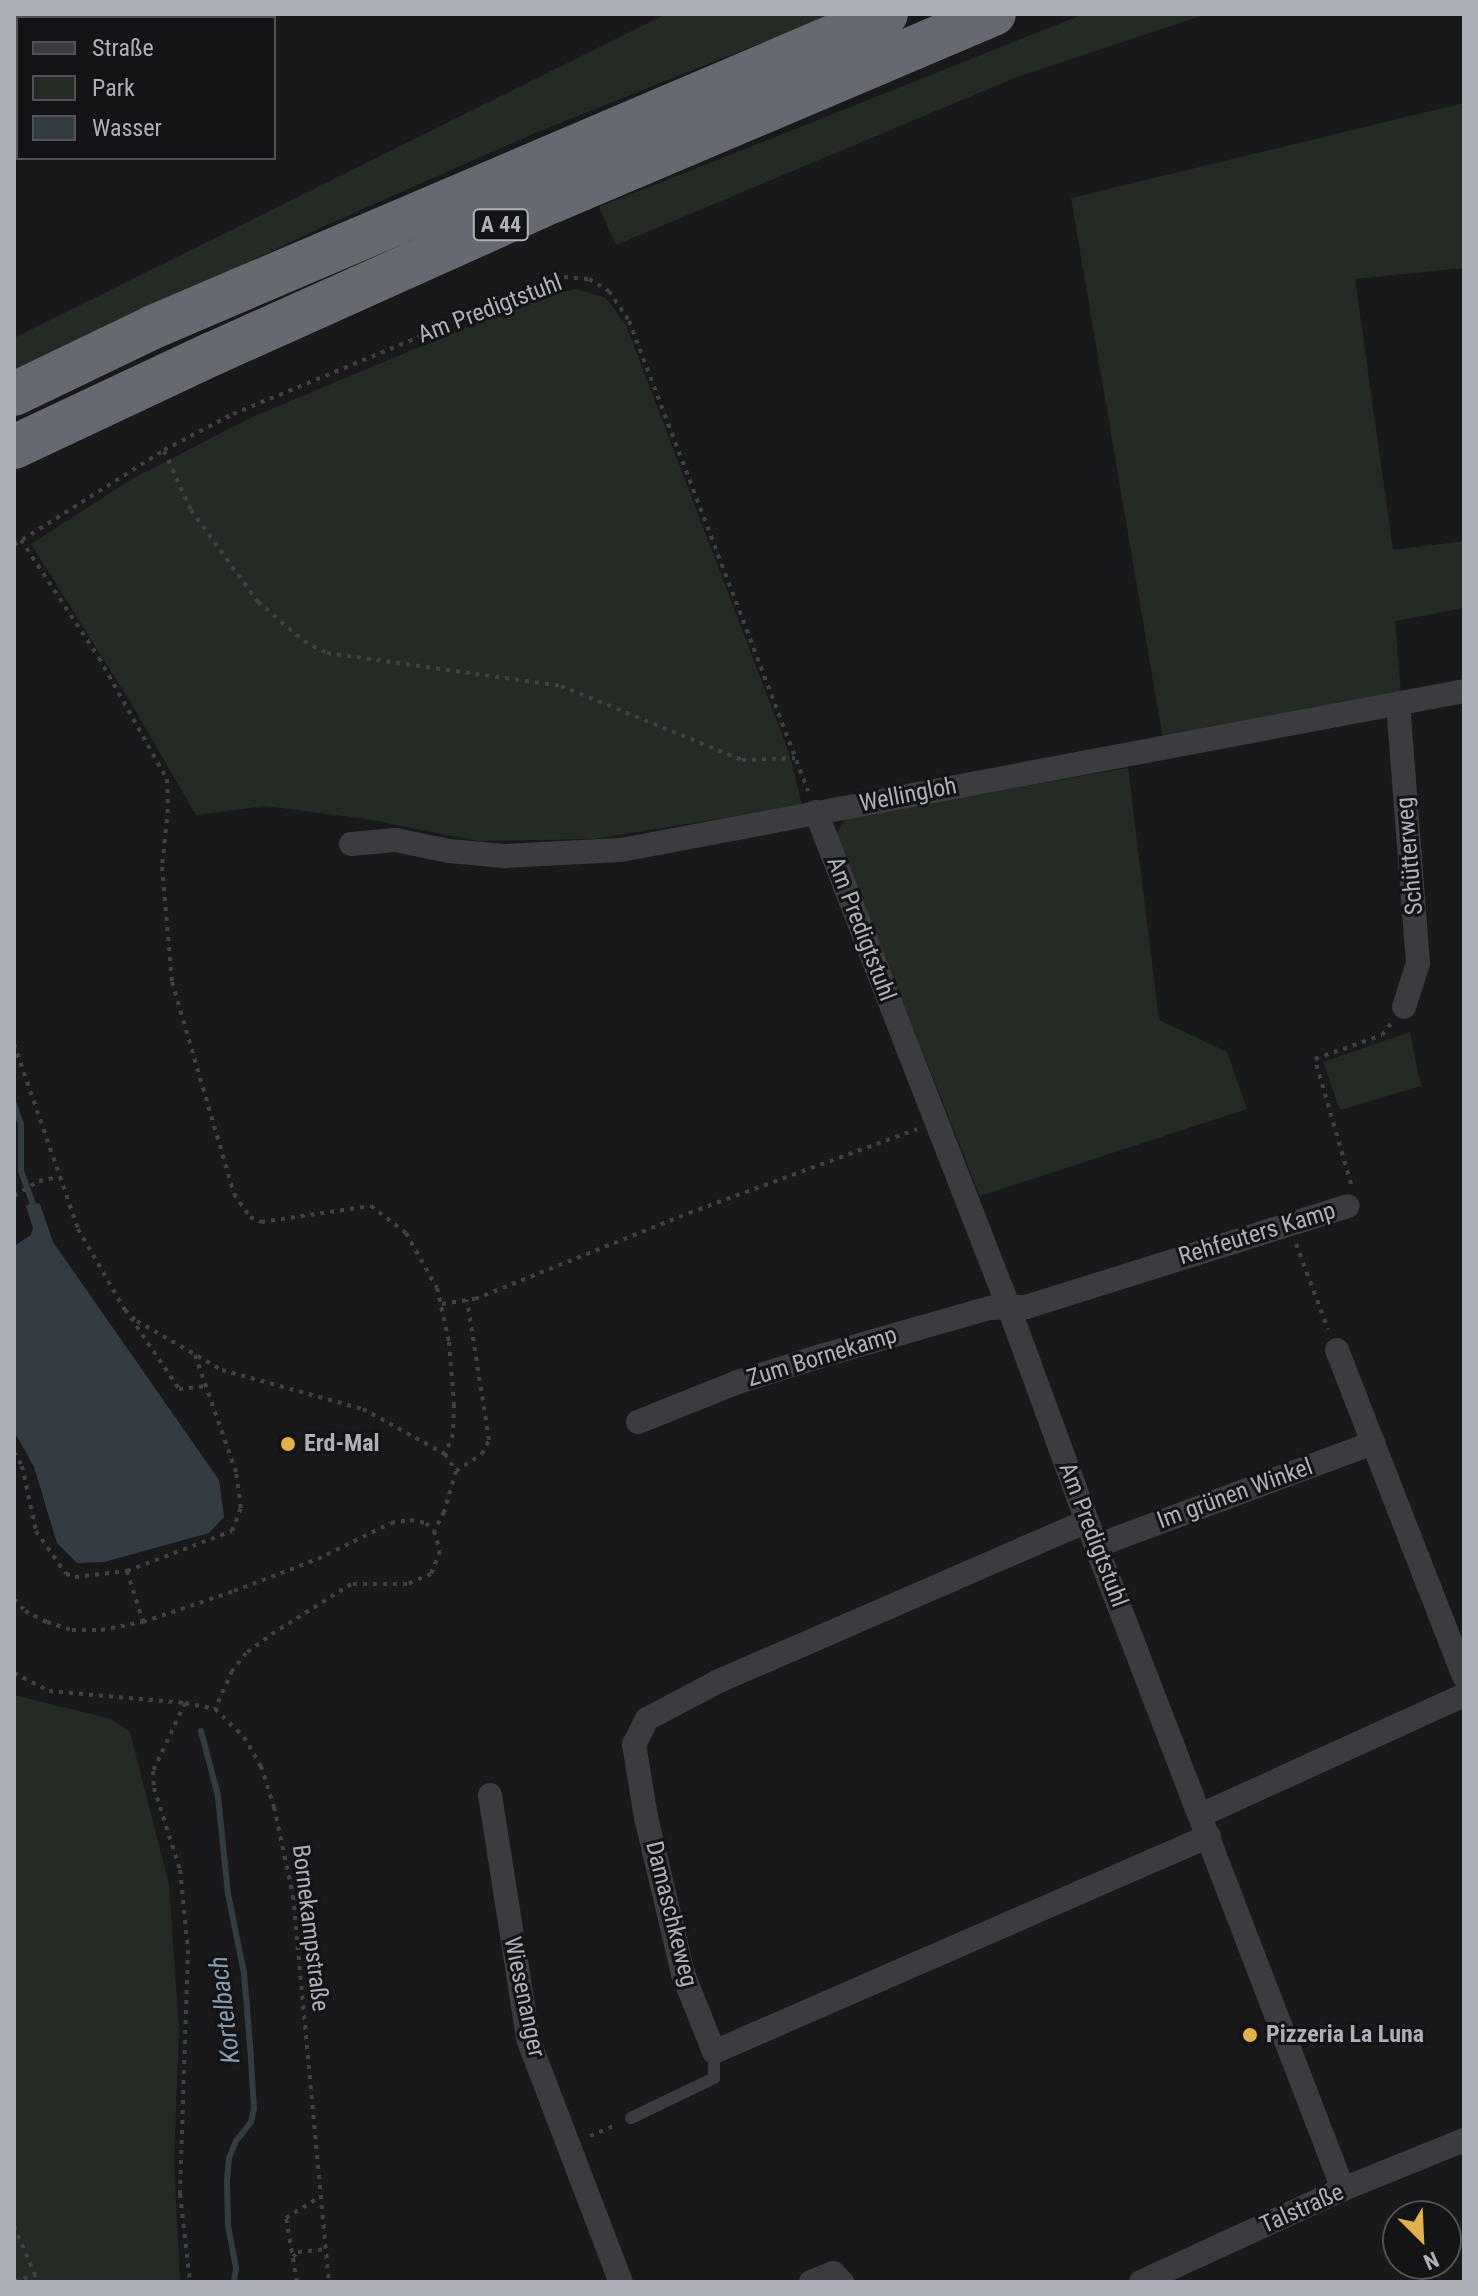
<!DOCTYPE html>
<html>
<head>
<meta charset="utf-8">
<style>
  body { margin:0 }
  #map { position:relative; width:1478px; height:2296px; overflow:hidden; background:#19191b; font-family:"Roboto Condensed",sans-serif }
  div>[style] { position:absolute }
  .green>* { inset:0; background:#242b25 }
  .water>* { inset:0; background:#343c43 }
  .stream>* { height:6px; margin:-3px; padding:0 3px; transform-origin:3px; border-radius:3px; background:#343c43 }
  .path>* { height:4px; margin-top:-2px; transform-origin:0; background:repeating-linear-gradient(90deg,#414247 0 4px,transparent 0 10px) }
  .lane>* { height:12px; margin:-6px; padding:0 6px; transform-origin:6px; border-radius:6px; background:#3b3b40 }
  .street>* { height:24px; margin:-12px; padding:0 12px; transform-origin:12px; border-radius:12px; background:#3b3b40 }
  .highway>* { height:44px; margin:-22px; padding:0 22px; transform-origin:22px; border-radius:22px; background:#676970 }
  .dots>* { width:22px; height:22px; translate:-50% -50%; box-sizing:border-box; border:4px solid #141416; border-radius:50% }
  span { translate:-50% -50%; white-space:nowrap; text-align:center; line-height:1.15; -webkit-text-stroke:6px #141416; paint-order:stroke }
  .shield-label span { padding:2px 6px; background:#141416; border:2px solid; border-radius:6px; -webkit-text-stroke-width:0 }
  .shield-label { font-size:22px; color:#adb0b9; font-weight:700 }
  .street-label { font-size:24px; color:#adb0b9 }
  .poi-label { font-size:24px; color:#adb0b9; font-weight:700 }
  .left { translate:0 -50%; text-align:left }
  .water-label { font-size:26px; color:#889db1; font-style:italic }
  .frame { position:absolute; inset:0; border:16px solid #adb0b9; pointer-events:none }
  .legend { position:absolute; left:16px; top:16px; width:260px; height:144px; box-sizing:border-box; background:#141416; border:2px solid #515257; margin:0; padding:10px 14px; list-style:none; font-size:24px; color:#adb0b9 }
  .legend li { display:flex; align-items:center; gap:16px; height:40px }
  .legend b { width:40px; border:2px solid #515257 }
  .north { position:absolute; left:1382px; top:2200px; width:80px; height:80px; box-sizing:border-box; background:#141416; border:2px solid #515257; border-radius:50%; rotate:156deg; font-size:22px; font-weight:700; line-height:32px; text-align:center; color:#adb0b9 }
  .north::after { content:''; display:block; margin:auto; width:28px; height:36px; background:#e1b24b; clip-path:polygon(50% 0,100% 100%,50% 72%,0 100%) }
</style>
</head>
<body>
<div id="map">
  <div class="green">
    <i style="clip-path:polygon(666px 14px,834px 14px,535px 133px,329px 224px,14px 372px,14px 338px)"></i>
    <i style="clip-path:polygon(1084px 14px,1207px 14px,1017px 77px,616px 245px,599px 207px)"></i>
    <i style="clip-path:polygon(1464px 103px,1464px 268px,1355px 279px,1393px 550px,1464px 541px,1464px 608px,1395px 621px,1401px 694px,1163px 739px,1071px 198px)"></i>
    <i style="clip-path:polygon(577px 289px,606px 298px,626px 325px,789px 753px,802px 805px,594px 839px,478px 841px,366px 819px,265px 806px,196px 815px,131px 703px,31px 544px,132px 479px,252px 417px,541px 296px)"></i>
    <i style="clip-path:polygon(1128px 768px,1159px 1020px,1227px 1052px,1247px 1109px,980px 1196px,836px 834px,846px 818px)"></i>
    <i style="clip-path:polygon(1410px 1032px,1421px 1086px,1340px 1110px,1323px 1062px)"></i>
    <i style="clip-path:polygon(14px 1695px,111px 1719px,130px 1732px,169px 1885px,179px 2029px,174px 2162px,180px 2282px,14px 2282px)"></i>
  </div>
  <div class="water">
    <i style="clip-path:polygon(32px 1202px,40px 1204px,53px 1242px,219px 1480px,224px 1517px,209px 1533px,104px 1562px,77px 1563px,57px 1543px,34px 1467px,14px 1431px,14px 1246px,31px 1235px,33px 1228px,26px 1206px)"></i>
  </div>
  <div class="stream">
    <i style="left:14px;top:1104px;width:21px;rotate:71deg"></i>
    <i style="left:21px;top:1124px;width:47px;rotate:90deg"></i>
    <i style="left:21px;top:1171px;width:33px;rotate:70deg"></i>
    <i style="left:201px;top:1731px;width:67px;rotate:75.3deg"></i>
    <i style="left:218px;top:1796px;width:99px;rotate:84.2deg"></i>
    <i style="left:228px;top:1894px;width:81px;rotate:78.6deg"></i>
    <i style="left:244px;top:1973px;width:71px;rotate:85.2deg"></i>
    <i style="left:250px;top:2044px;width:65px;rotate:86.5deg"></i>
    <i style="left:254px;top:2109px;width:13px;rotate:103deg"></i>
    <i style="left:251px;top:2122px;width:24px;rotate:128deg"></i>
    <i style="left:236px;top:2141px;width:18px;rotate:112deg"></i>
    <i style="left:229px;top:2158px;width:23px;rotate:95deg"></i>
    <i style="left:227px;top:2181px;width:44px;rotate:88.7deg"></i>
    <i style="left:228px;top:2225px;width:44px;rotate:79.5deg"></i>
    <i style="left:236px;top:2268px;width:14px;rotate:98deg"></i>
  </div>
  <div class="path">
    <i style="left:164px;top:451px;width:65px;rotate:65.4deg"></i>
    <i style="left:191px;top:510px;width:114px;rotate:53.9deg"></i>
    <i style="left:258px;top:602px;width:60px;rotate:40.3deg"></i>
    <i style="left:304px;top:641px;width:26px;rotate:28deg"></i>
    <i style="left:327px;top:653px;width:236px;rotate:8deg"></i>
    <i style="left:561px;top:686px;width:196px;rotate:22.2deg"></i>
    <i style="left:742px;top:760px;width:53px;rotate:-2.2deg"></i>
    <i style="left:21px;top:540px;width:141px;rotate:56.5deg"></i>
    <i style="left:99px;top:658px;width:139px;rotate:60.7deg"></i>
    <i style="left:167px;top:779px;width:30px;rotate:88deg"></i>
    <i style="left:168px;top:809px;width:58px;rotate:95.9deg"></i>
    <i style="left:162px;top:867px;width:115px;rotate:85deg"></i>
    <i style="left:172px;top:982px;width:221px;rotate:73.7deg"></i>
    <i style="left:234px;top:1194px;width:28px;rotate:55deg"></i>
    <i style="left:250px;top:1217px;width:12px;rotate:24deg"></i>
    <i style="left:261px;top:1222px;width:111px;rotate:-8.3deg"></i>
    <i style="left:371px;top:1206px;width:44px;rotate:37.6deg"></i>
    <i style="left:406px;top:1233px;width:63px;rotate:60.6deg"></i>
    <i style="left:437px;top:1288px;width:55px;rotate:77.5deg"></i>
    <i style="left:449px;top:1342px;width:62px;rotate:85.4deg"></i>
    <i style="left:454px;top:1404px;width:30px;rotate:92deg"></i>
    <i style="left:453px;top:1434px;width:22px;rotate:112deg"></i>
    <i style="left:445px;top:1454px;width:20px;rotate:57deg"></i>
    <i style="left:456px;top:1471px;width:43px;rotate:106.3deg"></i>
    <i style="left:444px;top:1512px;width:21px;rotate:118deg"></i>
    <i style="left:14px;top:545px;width:178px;rotate:-32.3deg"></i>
    <i style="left:164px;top:450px;width:78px;rotate:-27.6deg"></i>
    <i style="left:233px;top:414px;width:358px;rotate:-22.5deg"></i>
    <i style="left:564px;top:277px;width:25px;rotate:5deg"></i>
    <i style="left:589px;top:279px;width:23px;rotate:31deg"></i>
    <i style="left:609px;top:291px;width:36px;rotate:56deg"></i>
    <i style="left:629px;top:321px;width:503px;rotate:69.15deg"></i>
    <i style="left:14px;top:1044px;width:196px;rotate:70.9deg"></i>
    <i style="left:78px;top:1229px;width:94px;rotate:59.9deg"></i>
    <i style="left:125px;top:1310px;width:16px;rotate:43deg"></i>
    <i style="left:137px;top:1321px;width:98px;rotate:30deg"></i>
    <i style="left:222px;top:1370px;width:146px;rotate:15.5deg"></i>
    <i style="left:363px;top:1409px;width:94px;rotate:28.8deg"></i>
    <i style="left:1351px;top:1184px;width:130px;rotate:-106.1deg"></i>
    <i style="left:1315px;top:1059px;width:71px;rotate:-19.7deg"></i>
    <i style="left:1382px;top:1035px;width:14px;rotate:-51deg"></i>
    <i style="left:14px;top:1196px;width:29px;rotate:-31deg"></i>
    <i style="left:39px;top:1181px;width:19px;rotate:-12deg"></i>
    <i style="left:1296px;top:1244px;width:91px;rotate:69.4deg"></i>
    <i style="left:442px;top:1304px;width:33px;rotate:-9deg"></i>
    <i style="left:475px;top:1299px;width:231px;rotate:-21.9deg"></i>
    <i style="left:689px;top:1213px;width:243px;rotate:-20.2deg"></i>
    <i style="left:131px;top:1318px;width:86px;rotate:55.9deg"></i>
    <i style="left:179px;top:1389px;width:27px;rotate:-6deg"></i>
    <i style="left:14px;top:1452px;width:16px;rotate:60deg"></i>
    <i style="left:22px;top:1466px;width:66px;rotate:77.8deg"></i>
    <i style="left:36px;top:1531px;width:52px;rotate:55.1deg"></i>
    <i style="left:66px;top:1574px;width:9px;rotate:18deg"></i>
    <i style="left:75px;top:1577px;width:52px;rotate:-6.6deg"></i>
    <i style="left:127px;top:1571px;width:112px;rotate:-20.9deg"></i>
    <i style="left:232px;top:1531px;width:25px;rotate:-69deg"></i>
    <i style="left:241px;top:1508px;width:36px;rotate:-98deg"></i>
    <i style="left:236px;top:1472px;width:124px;rotate:-109.3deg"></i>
    <i style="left:456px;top:1471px;width:31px;rotate:-33deg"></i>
    <i style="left:482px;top:1454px;width:16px;rotate:-63deg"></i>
    <i style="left:489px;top:1440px;width:142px;rotate:-98.9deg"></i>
    <i style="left:127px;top:1571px;width:53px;rotate:72.6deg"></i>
    <i style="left:14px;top:1599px;width:16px;rotate:47deg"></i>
    <i style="left:25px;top:1611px;width:25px;rotate:27deg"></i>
    <i style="left:47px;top:1622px;width:26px;rotate:18deg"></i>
    <i style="left:72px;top:1630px;width:29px"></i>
    <i style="left:101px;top:1630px;width:43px;rotate:-10.8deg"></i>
    <i style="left:143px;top:1622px;width:96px;rotate:-18.8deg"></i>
    <i style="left:234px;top:1591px;width:90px;rotate:-20.9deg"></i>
    <i style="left:318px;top:1559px;width:81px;rotate:-26.3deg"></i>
    <i style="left:391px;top:1523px;width:19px;rotate:-9deg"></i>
    <i style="left:410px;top:1520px;width:16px;rotate:11deg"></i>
    <i style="left:426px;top:1523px;width:11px;rotate:45deg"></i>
    <i style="left:434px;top:1531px;width:21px;rotate:73deg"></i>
    <i style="left:440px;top:1551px;width:25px;rotate:111deg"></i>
    <i style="left:431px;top:1574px;width:26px;rotate:157deg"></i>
    <i style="left:407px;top:1584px;width:56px;rotate:180deg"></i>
    <i style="left:351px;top:1584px;width:90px;rotate:147.7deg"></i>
    <i style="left:275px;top:1632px;width:36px;rotate:144deg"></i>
    <i style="left:246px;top:1653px;width:23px;rotate:128deg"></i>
    <i style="left:232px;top:1671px;width:42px;rotate:114.1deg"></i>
    <i style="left:14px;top:1673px;width:39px;rotate:27deg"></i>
    <i style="left:49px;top:1691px;width:137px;rotate:5deg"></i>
    <i style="left:185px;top:1703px;width:31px;rotate:11deg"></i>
    <i style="left:215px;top:1709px;width:40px;rotate:44deg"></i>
    <i style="left:244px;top:1737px;width:34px;rotate:60deg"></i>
    <i style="left:261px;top:1766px;width:43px;rotate:72.4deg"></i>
    <i style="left:274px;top:1807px;width:91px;rotate:77.9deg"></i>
    <i style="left:293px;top:1896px;width:388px;rotate:84.7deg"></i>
    <i style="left:185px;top:1703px;width:75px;rotate:115.2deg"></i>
    <i style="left:153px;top:1771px;width:17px;rotate:87deg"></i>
    <i style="left:154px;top:1788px;width:86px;rotate:72.4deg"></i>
    <i style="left:180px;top:1870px;width:80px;rotate:84.3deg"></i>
    <i style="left:188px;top:1950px;width:244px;rotate:91.9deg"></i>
    <i style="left:180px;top:2194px;width:89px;rotate:83.5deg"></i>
    <i style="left:590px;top:2136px;width:30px;rotate:-23deg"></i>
    <i style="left:14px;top:2226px;width:61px;rotate:66.8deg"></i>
    <i style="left:293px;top:2257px;width:7px;rotate:-45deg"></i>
    <i style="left:298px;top:2252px;width:27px;rotate:-6deg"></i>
    <i style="left:14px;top:2281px;width:23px;rotate:-15deg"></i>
    <i style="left:297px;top:2282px;width:65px;rotate:-99.8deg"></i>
    <i style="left:286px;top:2218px;width:39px;rotate:-32deg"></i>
  </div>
  <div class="lane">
    <i style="left:631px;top:2118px;width:92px;rotate:-25.7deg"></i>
    <i style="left:714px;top:2078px;width:26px;rotate:-90deg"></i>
  </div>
  <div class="street">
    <i style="left:1398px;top:703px;width:261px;rotate:85.6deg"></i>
    <i style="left:1418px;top:963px;width:46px;rotate:107.7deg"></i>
    <i style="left:816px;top:812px;width:532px;rotate:68.74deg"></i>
    <i style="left:1009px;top:1308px;width:253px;rotate:69.9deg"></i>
    <i style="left:1096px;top:1546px;width:689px;rotate:68.99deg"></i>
    <i style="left:351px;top:844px;width:45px;rotate:-5.1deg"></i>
    <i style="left:396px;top:840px;width:54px;rotate:11.7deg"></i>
    <i style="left:449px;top:851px;width:56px;rotate:5.1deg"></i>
    <i style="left:505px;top:856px;width:116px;rotate:-3deg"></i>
    <i style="left:621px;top:850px;width:858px;rotate:-10.68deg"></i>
    <i style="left:1337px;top:1350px;width:100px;rotate:68.8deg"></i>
    <i style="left:638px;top:1422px;width:108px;rotate:-21.8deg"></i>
    <i style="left:738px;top:1382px;width:87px;rotate:-17.4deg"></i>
    <i style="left:821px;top:1356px;width:176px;rotate:-15.9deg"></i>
    <i style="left:990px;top:1308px;width:36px;rotate:-2deg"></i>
    <i style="left:1026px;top:1307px;width:337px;rotate:-17.4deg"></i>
    <i style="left:1087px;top:1521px;width:404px;rotate:156.5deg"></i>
    <i style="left:717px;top:1682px;width:79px;rotate:152.1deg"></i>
    <i style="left:647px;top:1719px;width:28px;rotate:117deg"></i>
    <i style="left:634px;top:1744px;width:74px;rotate:80.7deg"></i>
    <i style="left:646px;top:1817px;width:161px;rotate:76.7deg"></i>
    <i style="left:683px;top:1974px;width:84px;rotate:68.3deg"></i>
    <i style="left:714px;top:2052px;width:540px;rotate:-23.57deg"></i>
    <i style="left:1096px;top:1546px;width:296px;rotate:-20.4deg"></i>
    <i style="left:1373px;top:1443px;width:250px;rotate:68.7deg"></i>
    <i style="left:490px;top:1795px;width:247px;rotate:81.1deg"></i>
    <i style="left:528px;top:2039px;width:260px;rotate:69.1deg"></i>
    <i style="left:1201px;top:1815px;width:289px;rotate:-24.5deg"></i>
    <i style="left:811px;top:2282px;width:24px;rotate:-22deg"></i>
    <i style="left:833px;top:2273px;width:13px;rotate:45deg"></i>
    <i style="left:1141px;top:2282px;width:222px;rotate:-24.7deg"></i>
    <i style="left:1343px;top:2189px;width:131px;rotate:-22deg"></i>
  </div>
  <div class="highway">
    <i style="left:14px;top:394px;width:154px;rotate:-25.7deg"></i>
    <i style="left:153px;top:327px;width:797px;rotate:-23.12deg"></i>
    <i style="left:14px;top:447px;width:219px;rotate:-25.2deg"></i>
    <i style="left:212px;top:354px;width:374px;rotate:-24.2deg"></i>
    <i style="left:553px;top:201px;width:479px;rotate:-23deg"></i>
  </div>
  <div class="dots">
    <i style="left:288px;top:1444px;background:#e1b24b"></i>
    <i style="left:1250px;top:2035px;background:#e1b24b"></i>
  </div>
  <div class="shield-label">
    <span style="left:501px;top:225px">A 44</span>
  </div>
  <div class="street-label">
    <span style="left:490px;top:309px;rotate:-21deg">Am Predigtstuhl</span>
    <span style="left:908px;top:795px;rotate:-11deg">Wellingloh</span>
    <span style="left:1410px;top:856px;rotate:-95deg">Schütterweg</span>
    <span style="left:861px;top:929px;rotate:69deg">Am Predigtstuhl</span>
    <span style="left:1257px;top:1234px;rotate:-17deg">Rehfeuters Kamp</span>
    <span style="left:822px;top:1357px;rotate:-17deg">Zum Bornekamp</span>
    <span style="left:1235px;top:1494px;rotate:-20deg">Im grünen Winkel</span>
    <span style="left:1093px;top:1535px;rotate:69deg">Am Predigtstuhl</span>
    <span style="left:671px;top:1914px;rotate:76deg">Damaschkeweg</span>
    <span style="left:310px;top:1928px;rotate:83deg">Bornekampstraße</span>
    <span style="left:524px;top:1997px;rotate:78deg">Wiesenanger</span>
    <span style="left:1302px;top:2209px;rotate:-24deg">Talstraße</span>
  </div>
  <div class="poi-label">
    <span class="left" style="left:304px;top:1444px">Erd-Mal</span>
    <span class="left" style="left:1266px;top:2035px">Pizzeria La Luna</span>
  </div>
  <div class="water-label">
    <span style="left:225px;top:2010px;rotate:-97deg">Kortelbach</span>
  </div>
  <div class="frame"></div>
  <ul class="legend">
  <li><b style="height:10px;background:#3b3b40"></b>Straße</li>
  <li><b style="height:22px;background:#242b25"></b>Park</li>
  <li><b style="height:22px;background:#343c43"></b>Wasser</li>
  </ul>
  <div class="north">N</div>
</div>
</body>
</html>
